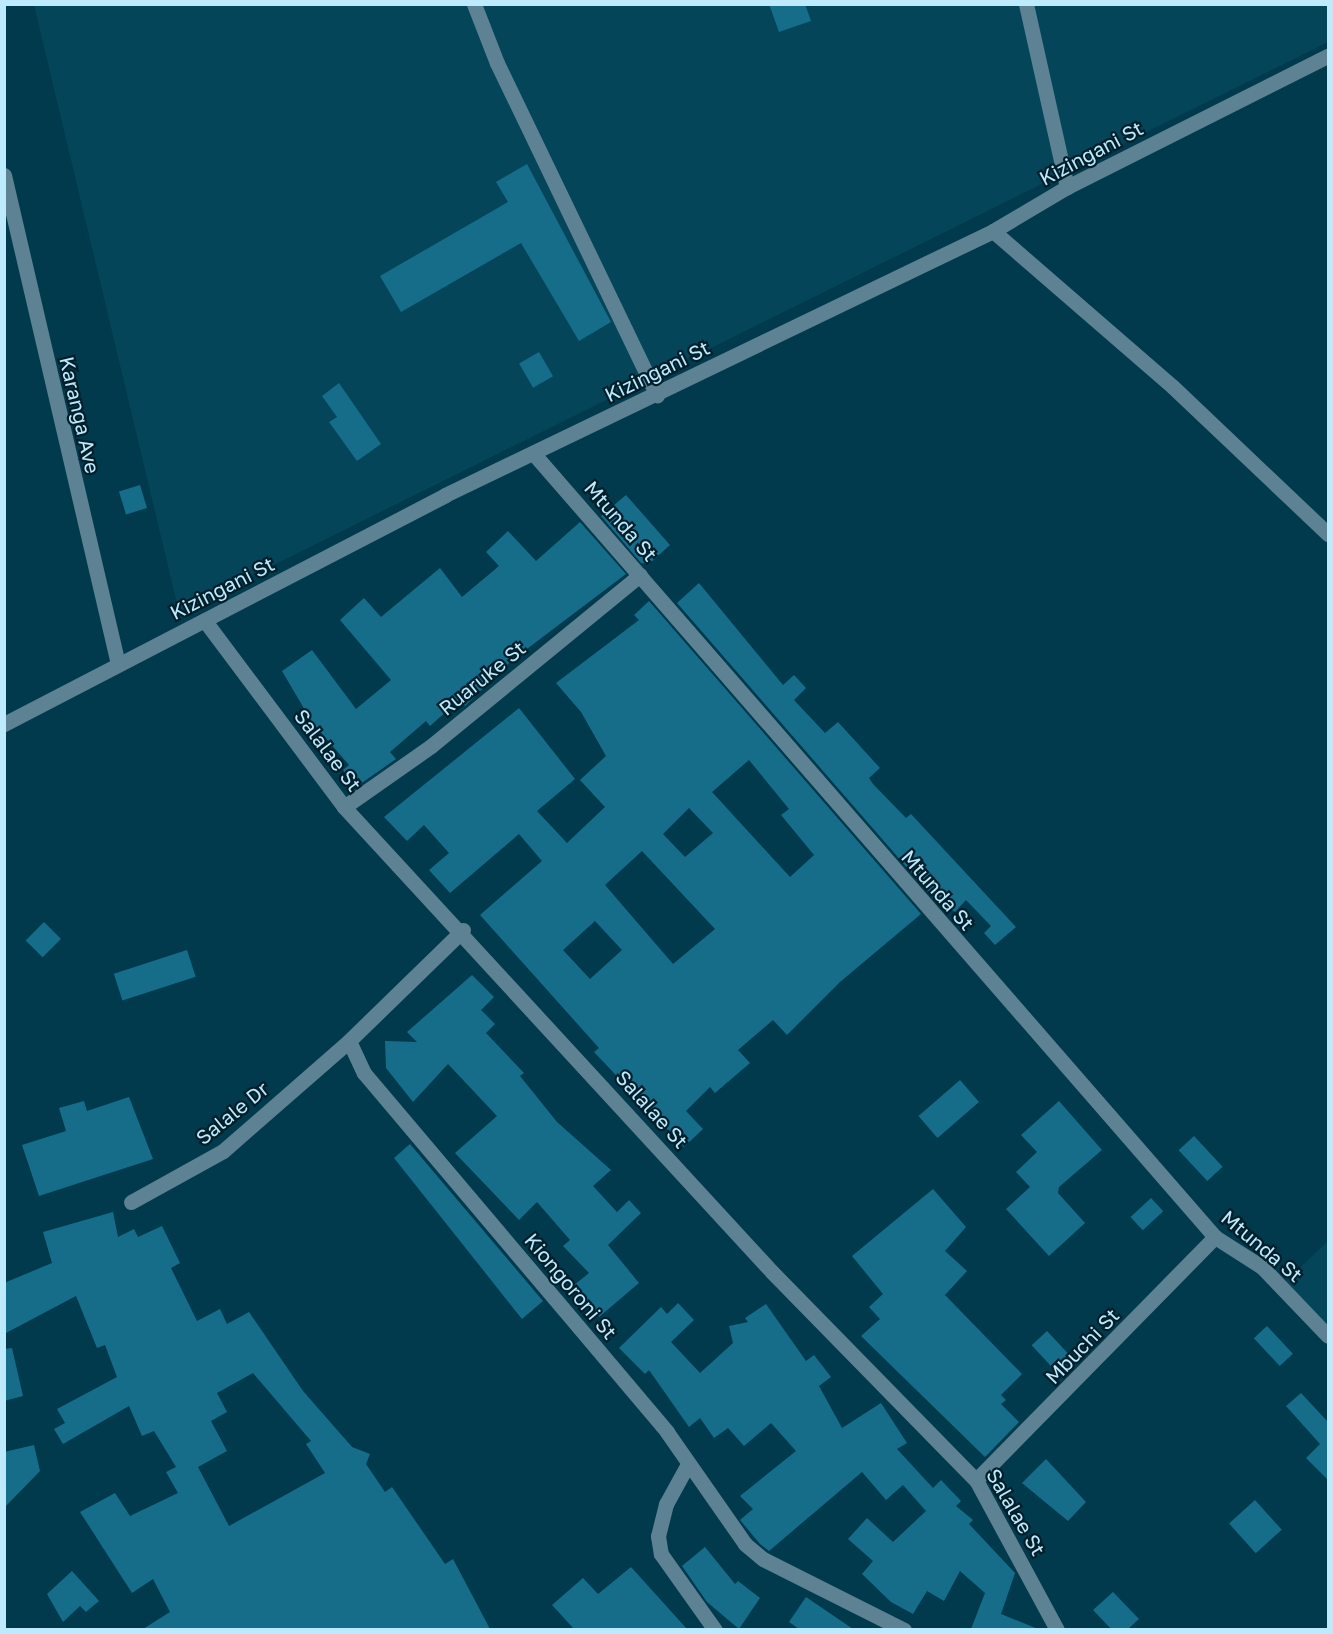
<!DOCTYPE html>
<html>
<head>
<meta charset="utf-8">
<style>
  body { margin:0 }
  #map { position:relative; width:1333px; height:1634px; overflow:hidden; background:#003a4c; font-family:"Golos Text",sans-serif }
  div>[style] { position:absolute }
  .built>* { inset:0; background:#04455a }
  .building>* { inset:0; background:#166d8a; transform-origin:0 0 }
  .minor>* { height:15px; margin:-7.5px; padding:0 7.5px; transform-origin:7.5px; border-radius:7.5px; background:#5c8293 }
  span { translate:-50% -50%; white-space:nowrap; text-align:center; line-height:1.15; -webkit-text-stroke:4.5px #011f2a; paint-order:stroke }
  .street-label { font-size:20px; color:#beeafd }
  .frame { position:absolute; inset:0; border:6px solid #beeafd; pointer-events:none }
</style>
</head>
<body>
<div id="map">
  <div class="built">
    <i style="clip-path:polygon(1328px 4px,1328px 42px,179px 612px,34px 5px)"></i>
    <i style="clip-path:polygon(1328px 1241px,1328px 1329px,1282px 1285px)"></i>
  </div>
  <div class="building">
    <i style="clip-path:polygon(769px 4px,805px 4px,811px 21px,779px 32px)"></i>
    <i style="clip-path:polygon(527px 164px,611px 322px,579px 341px,521px 243px,401px 312px,380px 276px,508px 202px,496px 182px)"></i>
    <i style="left:539px;top:352px;width:28px;height:23px;rotate:60deg"></i>
    <i style="clip-path:polygon(339px 383px,381px 444px,357px 461px,329px 422px,337px 417px,322px 396px)"></i>
    <i style="left:140px;top:485px;width:24px;height:22px;rotate:73deg"></i>
    <i style="clip-path:polygon(626px 495px,670px 545px,649px 564px,641px 563px,601px 516px)"></i>
    <i style="clip-path:polygon(580px 522px,626px 574px,511px 661px,465px 706px,459px 700px,430px 726px,426px 721px,390px 752px,396px 759px,356px 787px,343px 770px,349px 765px,312px 722px,282px 671px,312px 650px,356px 709px,391px 680px,340px 620px,364px 598px,381px 617px,440px 568px,462px 597px,499px 566px,486px 552px,508px 531px,536px 561px)"></i>
    <i style="clip-path:polygon(699px 583px,783px 685px,794px 675px,806px 688px,794px 700px,825px 733px,838px 722px,880px 768px,869px 778px,873px 784px,906px 818px,911px 814px,1016px 927px,995px 945px,984px 933px,991px 926px,966px 900px,955px 912px,936px 901px,677px 603px)"></i>
    <i style="clip-path:polygon(evenodd,649px 601px,921px 914px,840px 982px,787px 1035px,773px 1020px,738px 1050px,750px 1063px,715px 1093px,710px 1087px,686px 1111px,703px 1129px,684px 1147px,594px 1052px,599px 1048px,480px 915px,542px 861px,519px 834px,450px 893px,429px 870px,449px 853px,424px 825px,407px 841px,384px 817px,519px 708px,575px 779px,537px 811px,567px 843px,605px 807px,580px 780px,606px 756px,581px 712px,556px 683px,639px 620px,634px 615px,649px 601px,749px 760px,789px 809px,781px 815px,814px 855px,790px 877px,712px 792px,749px 760px,649px 601px,689px 808px,713px 833px,685px 857px,663px 834px,689px 808px,649px 601px,642px 851px,715px 929px,673px 964px,605px 885px,642px 851px,649px 601px,595px 921px,622px 950px,590px 979px,563px 950px,595px 921px)"></i>
    <i style="left:44px;top:922px;width:24px;height:26px;rotate:45deg"></i>
    <i style="left:187px;top:950px;width:28px;height:77px;rotate:72deg"></i>
    <i style="clip-path:polygon(472px 975px,494px 997px,481px 1010px,495px 1024px,486px 1033px,524px 1073px,520px 1076px,557px 1122px,611px 1170px,593px 1186px,617px 1212px,629px 1200px,641px 1213px,608px 1245px,639px 1283px,599px 1317px,573px 1286px,589px 1273px,563px 1246px,570px 1240px,537px 1202px,519px 1220px,455px 1153px,497px 1116px,448px 1064px,413px 1102px,386px 1068px,385px 1041px,417px 1042px,407px 1032px)"></i>
    <i style="left:960px;top:1080px;width:29px;height:55px;rotate:49deg"></i>
    <i style="clip-path:polygon(129px 1097px,153px 1159px,39px 1196px,22px 1145px,66px 1131px,59px 1108px,84px 1101px,87px 1111px)"></i>
    <i style="clip-path:polygon(1059px 1101px,1102px 1150px,1059px 1187px,1058px 1193px,1085px 1223px,1049px 1256px,1006px 1209px,1030px 1187px,1016px 1172px,1037px 1152px,1021px 1135px)"></i>
    <i style="left:1194px;top:1136px;width:42px;height:21px;rotate:47deg"></i>
    <i style="clip-path:polygon(410px 1144px,543px 1301px,522px 1319px,394px 1158px)"></i>
    <i style="clip-path:polygon(933px 1189px,966px 1227px,945px 1251px,967px 1271px,945px 1295px,1022px 1374px,1001px 1395px,1006px 1400px,1001px 1404px,1019px 1422px,985px 1457px,861px 1336px,880px 1319px,869px 1307px,883px 1294px,852px 1256px)"></i>
    <i style="left:1151px;top:1198px;width:18px;height:28px;rotate:47deg"></i>
    <i style="clip-path:polygon(evenodd,113px 1212px,118px 1237px,134px 1229px,138px 1237px,162px 1226px,180px 1263px,171px 1268px,197px 1321px,220px 1309px,227px 1324px,249px 1312px,303px 1391px,352px 1447px,370px 1454px,366px 1464px,385px 1492px,392px 1487px,445px 1564px,453px 1559px,490px 1629px,143px 1629px,170px 1612px,153px 1579px,132px 1593px,80px 1512px,115px 1493px,130px 1516px,178px 1493px,166px 1472px,176px 1467px,154px 1431px,142px 1436px,129px 1406px,63px 1444px,54px 1429px,65px 1423px,57px 1409px,117px 1377px,105px 1345px,97px 1348px,76px 1296px,4px 1334px,4px 1283px,52px 1263px,43px 1232px,113px 1212px,253px 1373px,311px 1441px,306px 1444px,325px 1473px,229px 1526px,198px 1467px,227px 1451px,211px 1421px,227px 1412px,217px 1393px,253px 1373px)"></i>
    <i style="clip-path:polygon(678px 1303px,694px 1320px,671px 1342px,700px 1373px,733px 1343px,729px 1326px,748px 1322px,745px 1318px,766px 1304px,806px 1361px,814px 1355px,831px 1377px,819px 1386px,842px 1428px,881px 1403px,907px 1443px,897px 1449px,933px 1488px,941px 1480px,961px 1501px,956px 1506px,973px 1520px,969px 1524px,1015px 1573px,1001px 1614px,1038px 1629px,971px 1629px,985px 1593px,960px 1571px,944px 1601px,927px 1591px,913px 1614px,891px 1602px,862px 1574px,873px 1561px,848px 1539px,867px 1518px,893px 1542px,926px 1511px,903px 1485px,886px 1500px,862px 1472px,769px 1551px,760px 1544px,740px 1520px,753px 1509px,740px 1496px,796px 1451px,771px 1423px,744px 1446px,728px 1428px,714px 1438px,700px 1418px,689px 1427px,649px 1370px,645px 1374px,619px 1348px,661px 1307px,667px 1314px)"></i>
    <i style="left:1267px;top:1326px;width:38px;height:18px;rotate:47deg"></i>
    <i style="left:1047px;top:1331px;width:35px;height:21px;rotate:47deg"></i>
    <i style="clip-path:polygon(12px 1348px,23px 1396px,4px 1401px,4px 1349px)"></i>
    <i style="clip-path:polygon(1301px 1393px,1329px 1423px,1329px 1481px,1306px 1458px,1320px 1444px,1286px 1406px)"></i>
    <i style="clip-path:polygon(34px 1445px,40px 1471px,4px 1508px,4px 1452px)"></i>
    <i style="clip-path:polygon(1046px 1459px,1086px 1502px,1068px 1521px,1022px 1483px)"></i>
    <i style="left:1255px;top:1500px;width:40px;height:35px;rotate:48deg"></i>
    <i style="clip-path:polygon(705px 1547px,735px 1584px,738px 1581px,760px 1598px,739px 1629px,707px 1602px,682px 1566px)"></i>
    <i style="clip-path:polygon(631px 1567px,687px 1629px,574px 1629px,552px 1605px,583px 1578px,598px 1594px)"></i>
    <i style="clip-path:polygon(72px 1571px,99px 1601px,86px 1612px,80px 1606px,63px 1622px,47px 1594px)"></i>
    <i style="clip-path:polygon(1113px 1592px,1139px 1619px,1128px 1629px,1111px 1629px,1093px 1610px)"></i>
    <i style="clip-path:polygon(806px 1597px,853px 1629px,799px 1629px,789px 1622px)"></i>
  </div>
  <div class="minor">
    <i style="left:474px;top:4px;width:63px;rotate:68.7deg"></i>
    <i style="left:497px;top:63px;width:369px;rotate:64.3deg"></i>
    <i style="left:1026px;top:4px;width:188px;rotate:77.4deg"></i>
    <i style="left:4px;top:175px;width:502px;rotate:76.88deg"></i>
    <i style="left:993px;top:231px;width:238px;rotate:40.9deg"></i>
    <i style="left:1173px;top:387px;width:214px;rotate:43.5deg"></i>
    <i style="left:533px;top:453px;width:1039px;rotate:48.98deg"></i>
    <i style="left:1215px;top:1237px;width:56px;rotate:32.6deg"></i>
    <i style="left:1262px;top:1267px;width:95px;rotate:46.3deg"></i>
    <i style="left:205px;top:621px;width:232px;rotate:53.2deg"></i>
    <i style="left:344px;top:807px;width:632px;rotate:47.37deg"></i>
    <i style="left:772px;top:1272px;width:291px;rotate:45.6deg"></i>
    <i style="left:976px;top:1480px;width:170px;rotate:61.6deg"></i>
    <i style="left:4px;top:724px;width:497px;rotate:-27.4deg"></i>
    <i style="left:445px;top:495px;width:608px;rotate:-25.72deg"></i>
    <i style="left:993px;top:231px;width:86px;rotate:-30.7deg"></i>
    <i style="left:1067px;top:187px;width:292px;rotate:-26.7deg"></i>
    <i style="left:344px;top:807px;width:106px;rotate:-35deg"></i>
    <i style="left:431px;top:746px;width:270px;rotate:-39.3deg"></i>
    <i style="left:463px;top:930px;width:159px;rotate:135.8deg"></i>
    <i style="left:349px;top:1041px;width:35px;rotate:65deg"></i>
    <i style="left:364px;top:1073px;width:470px;rotate:49.8deg"></i>
    <i style="left:667px;top:1432px;width:136px;rotate:55.1deg"></i>
    <i style="left:745px;top:1544px;width:23px;rotate:40deg"></i>
    <i style="left:763px;top:1559px;width:158px;rotate:26.7deg"></i>
    <i style="left:131px;top:1202px;width:105px;rotate:-29deg"></i>
    <i style="left:223px;top:1151px;width:167px;rotate:-41.1deg"></i>
    <i style="left:688px;top:1464px;width:46px;rotate:118.8deg"></i>
    <i style="left:666px;top:1504px;width:33px;rotate:104deg"></i>
    <i style="left:658px;top:1536px;width:18px;rotate:81deg"></i>
    <i style="left:661px;top:1554px;width:93px;rotate:54.6deg"></i>
    <i style="left:976px;top:1480px;width:341px;rotate:-45.5deg"></i>
  </div>
  <div class="street-label">
    <span style="left:1091px;top:153px;rotate:-28deg">Kizingani St</span>
    <span style="left:657px;top:371px;rotate:-26deg">Kizingani St</span>
    <span style="left:80px;top:415px;rotate:77deg">Karanga Ave</span>
    <span style="left:621px;top:521px;rotate:49deg">Mtunda St</span>
    <span style="left:222px;top:588px;rotate:-27deg">Kizingani St</span>
    <span style="left:482px;top:678px;rotate:-39deg">Ruaruke St</span>
    <span style="left:328px;top:750px;rotate:53deg">Salalae St</span>
    <span style="left:938px;top:890px;rotate:49deg">Mtunda St</span>
    <span style="left:652px;top:1109px;rotate:48deg">Salalae St</span>
    <span style="left:232px;top:1113px;rotate:-39deg">Salale Dr</span>
    <span style="left:1262px;top:1246px;rotate:40deg">Mtunda St</span>
    <span style="left:571px;top:1286px;rotate:50deg">Kiongoroni St</span>
    <span style="left:1082px;top:1346px;rotate:-46deg">Mbuchi St</span>
    <span style="left:1016px;top:1512px;rotate:60deg">Salalae St</span>
  </div>
  <div class="frame"></div>
</div>
</body>
</html>
